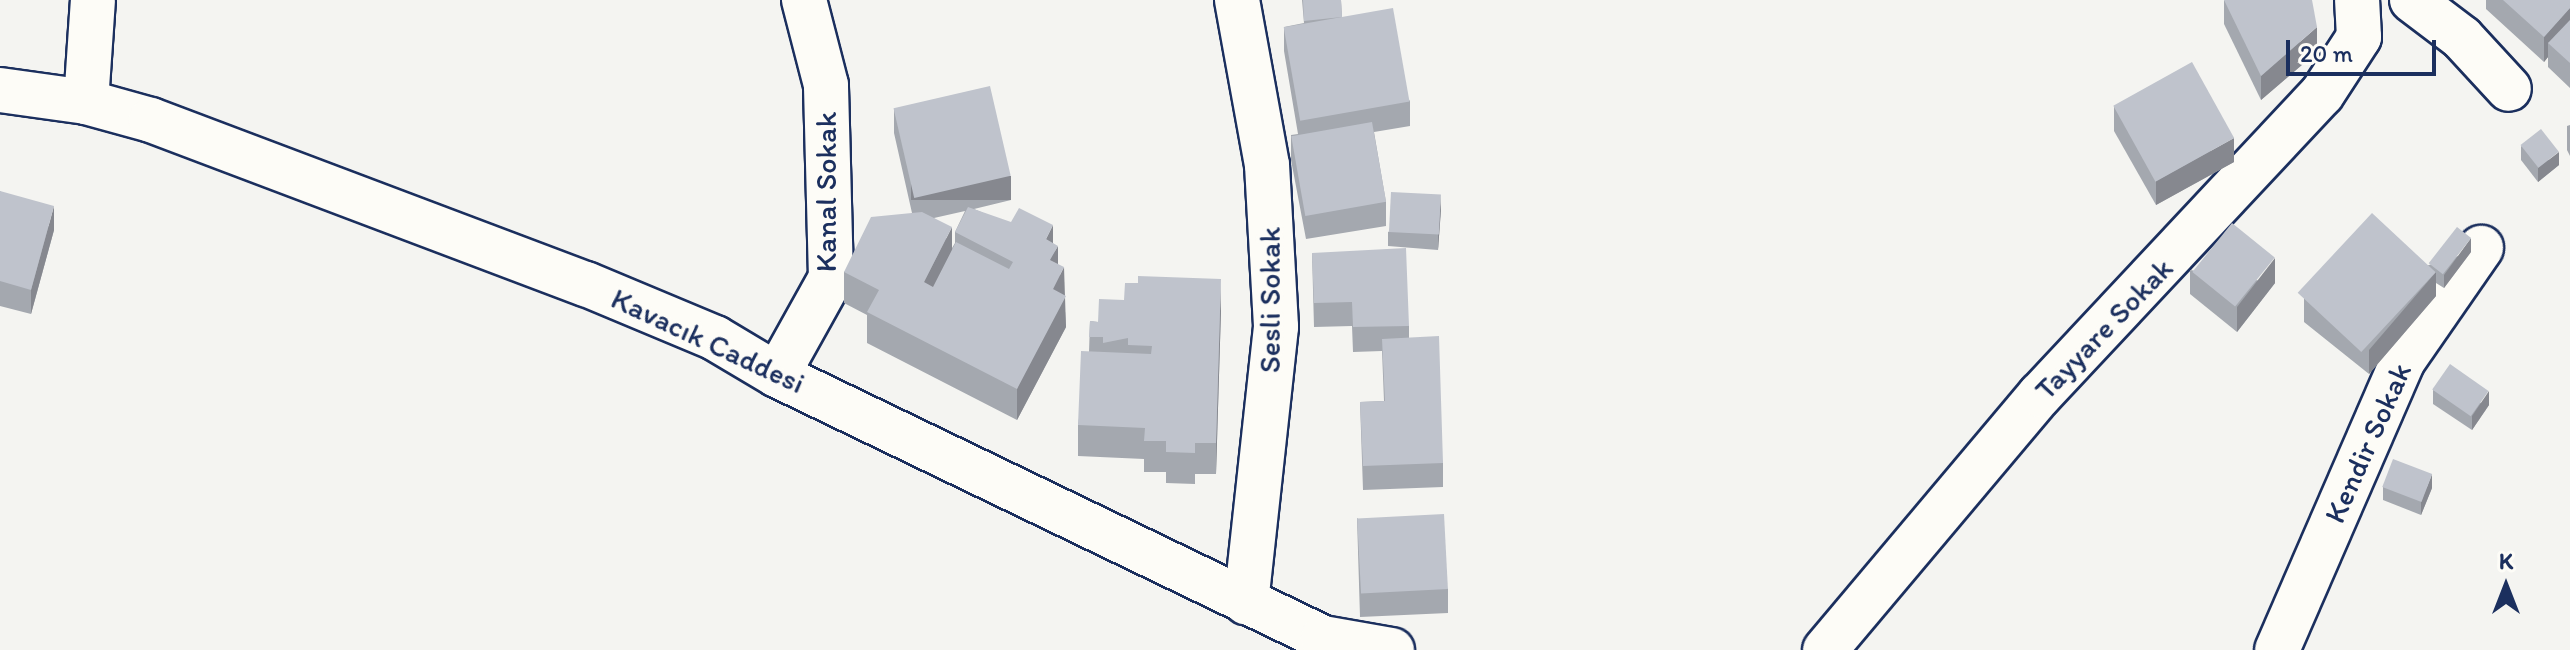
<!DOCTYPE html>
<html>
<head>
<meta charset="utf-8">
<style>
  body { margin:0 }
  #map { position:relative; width:2570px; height:650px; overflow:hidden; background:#f4f4f1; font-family:Itim,sans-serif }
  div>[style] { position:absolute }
  .roads { filter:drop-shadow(2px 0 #1b2f5e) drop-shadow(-2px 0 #1b2f5e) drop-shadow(0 2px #1b2f5e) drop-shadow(0 -2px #1b2f5e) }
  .minor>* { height:44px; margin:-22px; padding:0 22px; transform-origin:22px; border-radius:22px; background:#fdfcf7 }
  .wall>* { inset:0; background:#a4a8af }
  .shaded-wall>* { inset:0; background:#86888f; transform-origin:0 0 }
  .building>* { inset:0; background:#bfc3cc; transform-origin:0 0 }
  span { translate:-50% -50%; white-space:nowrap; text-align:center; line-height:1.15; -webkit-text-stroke:8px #fdfcf7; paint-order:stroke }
  .street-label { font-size:30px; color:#1b2f5e }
  .north { position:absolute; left:2466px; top:546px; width:80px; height:80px; -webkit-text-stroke:6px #fdfcf7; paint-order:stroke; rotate:0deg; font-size:22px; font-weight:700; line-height:32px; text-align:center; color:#1b2f5e }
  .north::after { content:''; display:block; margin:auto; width:28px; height:36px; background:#1b2f5e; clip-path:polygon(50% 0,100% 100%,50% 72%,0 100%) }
  .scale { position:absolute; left:2286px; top:40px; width:150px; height:36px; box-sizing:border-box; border:4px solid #1b2f5e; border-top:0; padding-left:10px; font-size:24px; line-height:28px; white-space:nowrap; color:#1b2f5e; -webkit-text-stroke:6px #fdfcf7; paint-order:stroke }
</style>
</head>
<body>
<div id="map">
  <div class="roads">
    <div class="minor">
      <i style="left:1237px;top:0;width:168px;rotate:79.7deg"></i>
      <i style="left:1267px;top:165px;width:162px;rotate:86.8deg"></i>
      <i style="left:1276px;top:327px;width:277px;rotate:96.2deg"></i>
      <i style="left:2412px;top:0;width:63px;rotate:37.2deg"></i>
      <i style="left:2462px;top:38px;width:69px;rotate:47.3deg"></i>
      <i style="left:0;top:90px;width:87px;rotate:7.9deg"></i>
      <i style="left:86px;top:102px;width:67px;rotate:15.5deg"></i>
      <i style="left:151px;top:120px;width:465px;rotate:20.7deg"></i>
      <i style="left:586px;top:284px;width:140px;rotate:22.7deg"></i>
      <i style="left:715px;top:338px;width:72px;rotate:30.8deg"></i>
      <i style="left:777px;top:375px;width:606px;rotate:25.72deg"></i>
      <i style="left:1323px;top:638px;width:70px;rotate:9.9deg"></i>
      <i style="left:86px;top:102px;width:102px;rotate:-86.1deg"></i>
      <i style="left:777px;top:375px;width:111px;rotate:-60.9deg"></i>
      <i style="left:831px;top:278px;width:193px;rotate:-91.5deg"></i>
      <i style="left:826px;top:85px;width:88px;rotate:-104.5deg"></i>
      <i style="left:1825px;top:650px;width:334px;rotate:-49.9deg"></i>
      <i style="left:2040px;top:395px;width:412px;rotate:-46.9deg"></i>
      <i style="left:2322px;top:94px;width:68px;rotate:-57deg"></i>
      <i style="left:2359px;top:37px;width:37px;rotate:-93deg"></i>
      <i style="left:2277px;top:650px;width:314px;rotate:-66.5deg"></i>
      <i style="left:2402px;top:362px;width:139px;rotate:-55.3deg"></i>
    </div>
  </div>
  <div class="wall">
    <i style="clip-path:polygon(1302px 0,1341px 0,1342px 17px,1410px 101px,1410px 126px,1374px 132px,1386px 202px,1386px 226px,1306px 239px,1291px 160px,1291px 135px,1298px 134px,1284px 51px,1284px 27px,1304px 23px)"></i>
    <i style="clip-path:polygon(2224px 0,2317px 52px,2261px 100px,2224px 24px)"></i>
    <i style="clip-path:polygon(2486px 0,2570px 0,2570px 88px,2548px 67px,2548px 57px,2544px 62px,2486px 9px)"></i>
    <i style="clip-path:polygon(2114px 106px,2234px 162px,2156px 205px,2114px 131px)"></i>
    <i style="clip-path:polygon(evenodd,894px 109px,1011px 200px,974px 209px,1053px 243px,1064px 295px,1066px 327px,1017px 420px,867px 343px,867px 315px,844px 303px,844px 272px,912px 213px,894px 133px,894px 109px,965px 211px,955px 232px,955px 243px,952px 248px,934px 218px,965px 211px)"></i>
    <i style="clip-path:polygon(2570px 125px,2570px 156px,2567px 150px,2567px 126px)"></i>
    <i style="clip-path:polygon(2521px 146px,2559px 165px,2538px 182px,2521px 160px)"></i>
    <i style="clip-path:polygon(0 191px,54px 230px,31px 314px,0 306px)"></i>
    <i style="clip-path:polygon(1441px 209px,1438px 250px,1388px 246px,1388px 232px)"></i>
    <i style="clip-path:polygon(2471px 252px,2444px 288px,2436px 283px,2436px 296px,2369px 374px,2304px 322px,2304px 298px,2429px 265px)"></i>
    <i style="clip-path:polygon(1312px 253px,1409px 326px,1409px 338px,1443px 463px,1443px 487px,1363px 490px,1360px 402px,1384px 401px,1382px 351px,1353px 352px,1352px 326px,1314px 327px)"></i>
    <i style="clip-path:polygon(2190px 270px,2275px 283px,2237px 332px,2190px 294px)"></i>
    <i style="clip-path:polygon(1221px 310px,1216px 474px,1195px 474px,1195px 484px,1166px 483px,1166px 472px,1144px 472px,1144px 459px,1078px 456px,1078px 425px,1089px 352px,1090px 321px,1098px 322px)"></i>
    <i style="clip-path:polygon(2433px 390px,2489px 405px,2472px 430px,2433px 404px)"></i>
    <i style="clip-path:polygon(2383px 487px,2432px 488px,2421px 515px,2383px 500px)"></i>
    <i style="clip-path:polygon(1357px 518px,1448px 589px,1448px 613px,1360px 617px)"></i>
  </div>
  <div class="shaded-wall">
    <i style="clip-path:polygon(2570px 8px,2570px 32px,2548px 43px,2548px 57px,2544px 62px,2544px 37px)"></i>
    <i style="clip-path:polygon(2317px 27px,2317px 52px,2261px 100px,2261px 76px)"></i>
    <i style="clip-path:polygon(2234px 138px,2234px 162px,2156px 205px,2156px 181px)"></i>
    <i style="clip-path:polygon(2559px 152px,2559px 165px,2538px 182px,2538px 168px)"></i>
    <i style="left:1011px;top:176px;width:24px;height:100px;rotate:90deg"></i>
    <i style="clip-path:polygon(1441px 195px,1441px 209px,1438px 250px,1438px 237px)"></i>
    <i style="clip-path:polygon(54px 206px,54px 230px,31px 314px,31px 290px)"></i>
    <i style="clip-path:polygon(1053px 225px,1053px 254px,1058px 246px,1058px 277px,1050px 291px,1046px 239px)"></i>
    <i style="clip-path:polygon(952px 227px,952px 259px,924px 313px,924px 282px)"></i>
    <i style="clip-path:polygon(2471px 238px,2471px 252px,2444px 288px,2444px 275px)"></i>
    <i style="clip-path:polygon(2275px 258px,2275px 283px,2237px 332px,2237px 307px)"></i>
    <i style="clip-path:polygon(1064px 267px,1066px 327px,1017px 420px,1017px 389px,1053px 289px)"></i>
    <i style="clip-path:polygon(2436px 272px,2436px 296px,2369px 374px,2369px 350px)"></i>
    <i style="clip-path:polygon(1221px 279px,1221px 310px,1216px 474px,1216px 443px)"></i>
    <i style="clip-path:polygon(2489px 391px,2489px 405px,2472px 430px,2472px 416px)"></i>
    <i style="clip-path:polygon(2432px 474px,2432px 488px,2421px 515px,2421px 502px)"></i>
  </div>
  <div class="building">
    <i style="clip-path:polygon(1303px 0,1341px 0,1342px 17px,1304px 21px)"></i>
    <i style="clip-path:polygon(2224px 0,2312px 0,2317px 27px,2261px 76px)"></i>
    <i style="clip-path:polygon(2503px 0,2570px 0,2570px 8px,2544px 37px)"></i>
    <i style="left:1393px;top:8px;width:95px;height:111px;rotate:80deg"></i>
    <i style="clip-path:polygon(2570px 20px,2570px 63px,2548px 43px)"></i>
    <i style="left:2192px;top:62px;width:87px;height:90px;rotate:61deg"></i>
    <i style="left:990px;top:86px;width:92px;height:99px;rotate:77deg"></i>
    <i style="left:1372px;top:122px;width:81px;height:82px;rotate:80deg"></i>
    <i style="left:2541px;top:129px;width:29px;height:26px;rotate:52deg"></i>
    <i style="clip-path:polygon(0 191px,54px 206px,31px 290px,0 281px)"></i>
    <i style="left:1391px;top:192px;width:50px;height:40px;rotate:3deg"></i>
    <i style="clip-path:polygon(968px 207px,1011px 222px,1019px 208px,1053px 225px,1046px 239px,1058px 246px,1050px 260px,1064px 267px,1053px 289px,1066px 296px,1017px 389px,867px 312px,879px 290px,844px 272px,871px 217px,922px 212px,952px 227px,924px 282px,933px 287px,956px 242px,1009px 269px,1013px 262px,955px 232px)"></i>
    <i style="left:2372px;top:213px;width:87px;height:109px;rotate:43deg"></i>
    <i style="left:2232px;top:223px;width:55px;height:63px;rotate:39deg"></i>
    <i style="left:2457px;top:227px;width:18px;height:46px;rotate:38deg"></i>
    <i style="clip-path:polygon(1406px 248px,1409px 326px,1353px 327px,1352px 302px,1314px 303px,1312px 253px)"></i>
    <i style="clip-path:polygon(1138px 276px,1221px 279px,1216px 443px,1195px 443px,1195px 453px,1166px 452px,1166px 441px,1144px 441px,1145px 428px,1078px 425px,1081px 351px,1151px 354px,1152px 346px,1128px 345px,1128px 338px,1103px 343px,1103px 337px,1089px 337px,1090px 321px,1098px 322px,1099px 299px,1124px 300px,1125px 283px,1138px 283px)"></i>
    <i style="clip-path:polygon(1439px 336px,1443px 463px,1363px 466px,1360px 402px,1385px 401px,1382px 339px)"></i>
    <i style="left:2450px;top:364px;width:47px;height:31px;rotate:35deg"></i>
    <i style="left:2393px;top:459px;width:42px;height:30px;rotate:21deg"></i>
    <i style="left:1444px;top:514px;width:75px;height:87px;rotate:87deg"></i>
  </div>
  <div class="street-label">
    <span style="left:826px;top:192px;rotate:-90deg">Kanal Sokak</span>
    <span style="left:1270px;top:300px;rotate:-90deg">Sesli Sokak</span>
    <span style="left:2104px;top:329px;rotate:-46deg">Tayyare Sokak</span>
    <span style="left:708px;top:341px;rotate:25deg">Kavacık Caddesi</span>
    <span style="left:2368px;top:443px;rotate:-66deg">Kendir Sokak</span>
  </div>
  <div class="north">K</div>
  <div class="scale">20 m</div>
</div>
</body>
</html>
